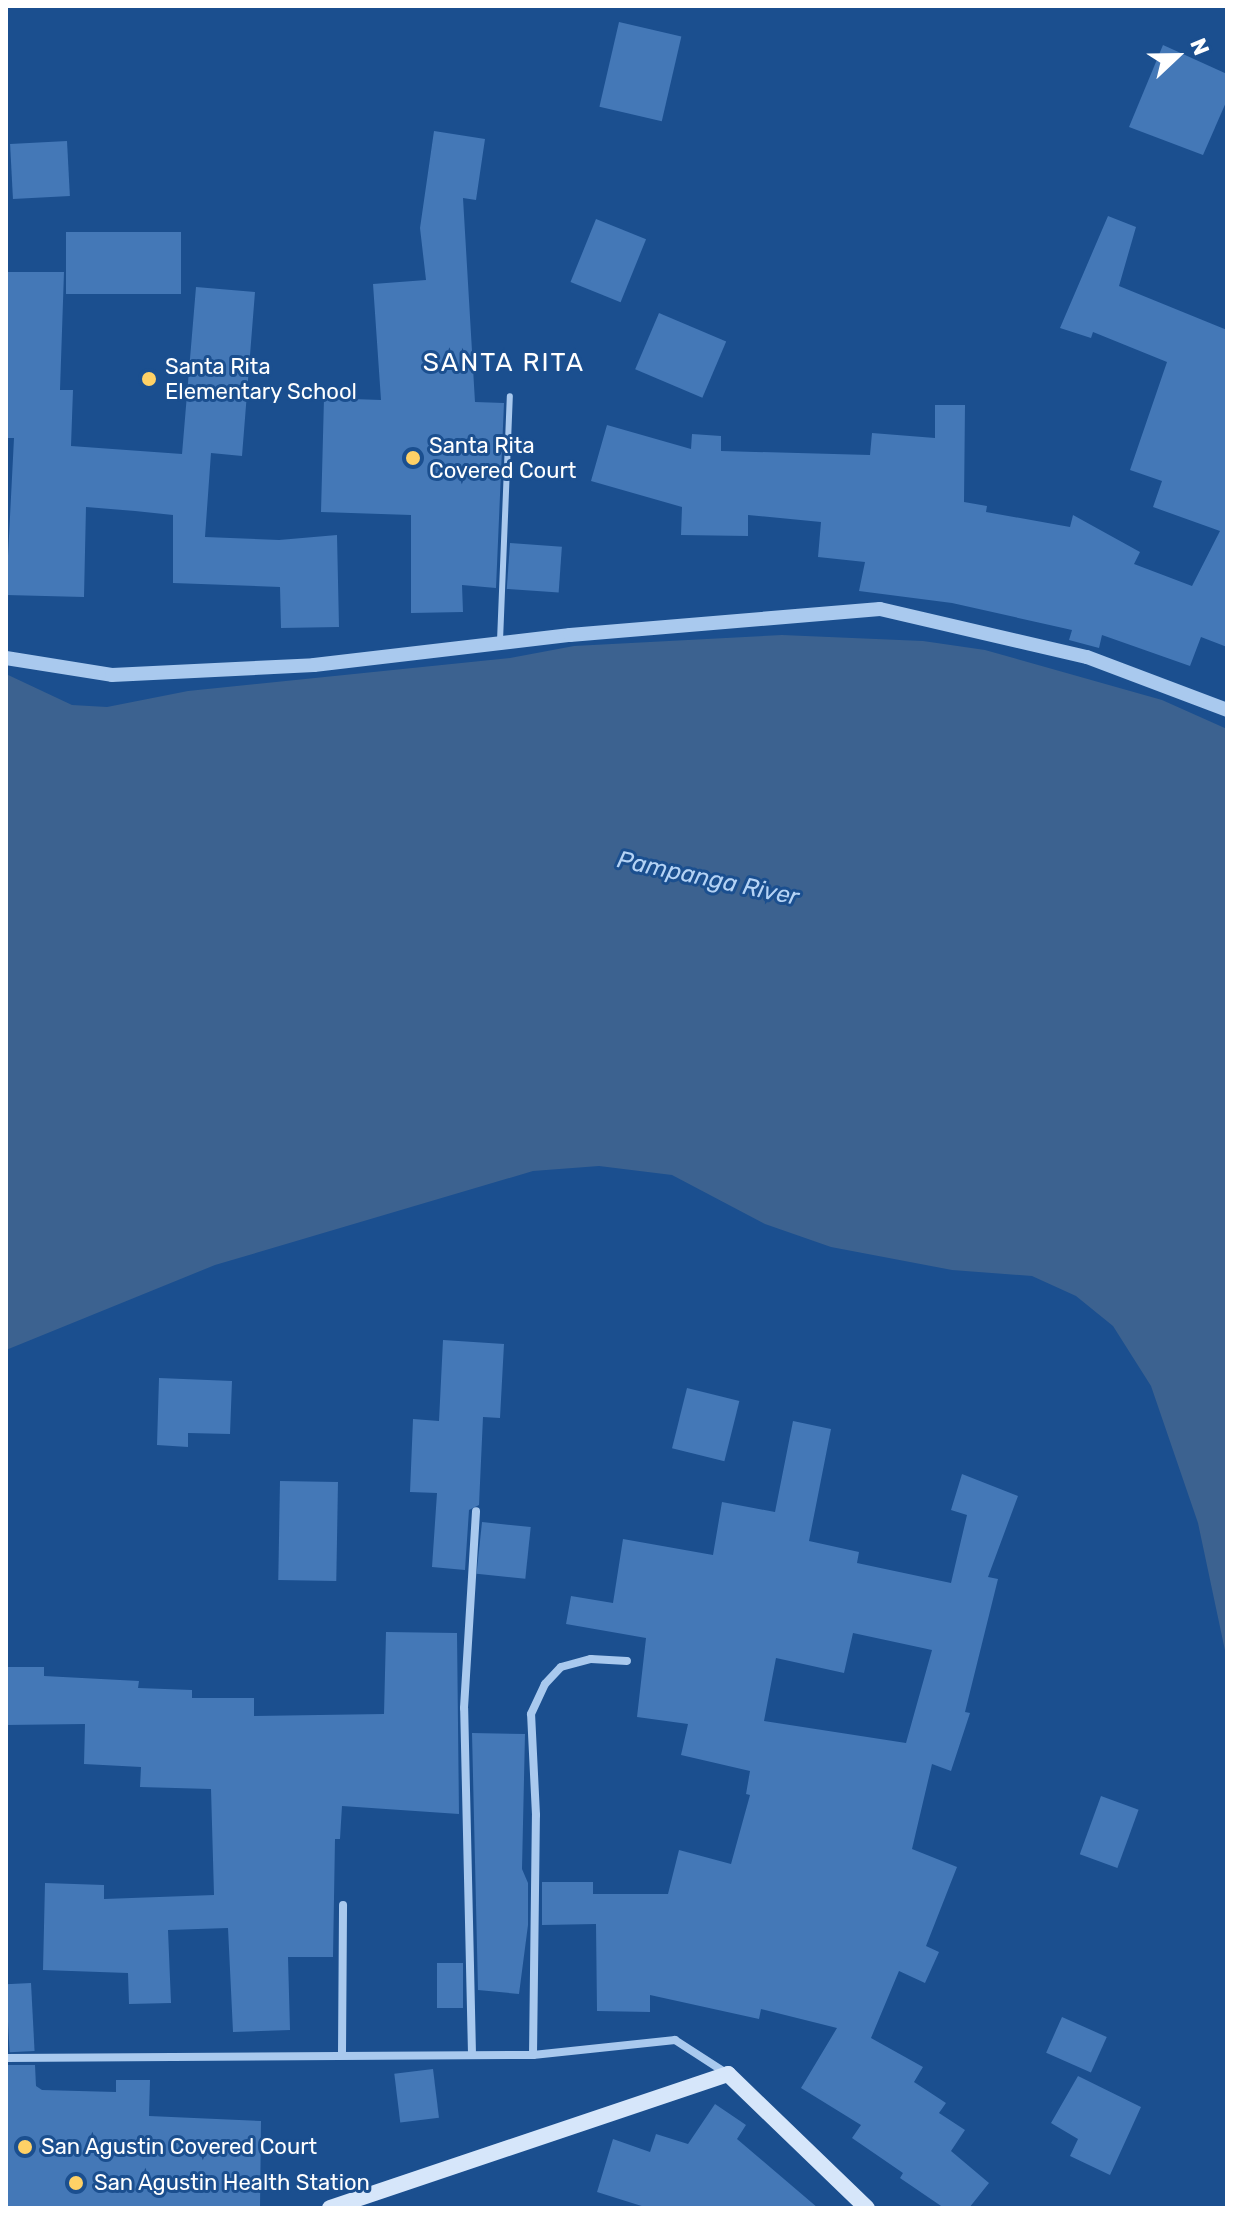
<!DOCTYPE html>
<html>
<head>
<meta charset="utf-8">
<style>
  body { margin:0 }
  #map { position:relative; width:1233px; height:2214px; overflow:hidden; background:#1b4f8f; font-family:Rubik,sans-serif }
  div>[style] { position:absolute }
  .water>* { inset:0; background:#3c6290 }
  .building>* { inset:0; background:#4478b7; transform-origin:0 0 }
  .service>* { height:6px; margin:-3px; padding:0 3px; transform-origin:3px; border-radius:3px; background:#a9c9ee }
  .minor>* { height:8px; margin:-4px; padding:0 4px; transform-origin:4px; border-radius:4px; background:#a9c9ee }
  .tertiary>* { height:14px; margin:-7px; padding:0 7px; transform-origin:7px; border-radius:7px; background:#a9c9ee }
  .secondary>* { height:16px; margin:-8px; padding:0 8px; transform-origin:8px; border-radius:8px; background:#d6e6fa }
  .dots>* { width:22px; height:22px; translate:-50% -50%; box-sizing:border-box; border:4px solid #1b4f8f; border-radius:50% }
  span { translate:-50% -50%; white-space:nowrap; text-align:center; line-height:1.15; -webkit-text-stroke:6px #1b4f8f; paint-order:stroke }
  .poi-label { font-size:22px; color:#fff }
  .left { translate:0 -50%; text-align:left }
  .water-label { font-size:24px; color:#b5d3f5; font-style:italic }
  .quarter-label { font-size:26px; color:#fff; letter-spacing:2px }
  .frame { position:absolute; inset:0; border:8px solid #fff; pointer-events:none }
  .north { position:absolute; left:1137px; top:16px; width:80px; height:80px; -webkit-text-stroke:6px #1b4f8f; paint-order:stroke; rotate:68deg; font-size:22px; font-weight:700; line-height:32px; text-align:center; color:#fff }
  .north::after { content:''; display:block; margin:auto; width:28px; height:36px; background:#fff; clip-path:polygon(50% 0,100% 100%,50% 72%,0 100%) }
</style>
</head>
<body>
<div id="map">
  <div class="water">
    <i style="clip-path:polygon(782px 635px,923px 641px,985px 650px,1162px 700px,1227px 729px,1227px 1660px,1198px 1523px,1151px 1386px,1113px 1326px,1076px 1296px,1032px 1276px,952px 1270px,831px 1247px,765px 1224px,672px 1175px,599px 1166px,533px 1171px,215px 1265px,6px 1350px,6px 674px,72px 705px,107px 707px,188px 691px,510px 658px,574px 646px)"></i>
  </div>
  <div class="building">
    <i style="left:619px;top:22px;width:64px;height:87px;rotate:13deg"></i>
    <i style="clip-path:polygon(1163px 45px,1227px 74px,1227px 100px,1203px 155px,1129px 127px)"></i>
    <i style="clip-path:polygon(434px 131px,485px 139px,476px 200px,463px 198px,475px 402px,504px 403px,496px 588px,462px 585px,463px 612px,411px 613px,411px 515px,321px 512px,324px 398px,381px 400px,373px 284px,426px 280px,420px 228px)"></i>
    <i style="left:67px;top:141px;width:55px;height:57px;rotate:87deg"></i>
    <i style="clip-path:polygon(1108px 216px,1136px 227px,1119px 286px,1227px 330px,1227px 647px,1201px 637px,1190px 666px,1102px 635px,1099px 648px,1069px 640px,1072px 630px,952px 603px,859px 591px,865px 562px,818px 557px,821px 522px,748px 515px,748px 536px,681px 535px,682px 507px,591px 481px,607px 425px,691px 449px,692px 434px,721px 436px,721px 451px,870px 455px,872px 433px,935px 438px,935px 405px,965px 405px,964px 502px,987px 506px,986px 512px,1070px 527px,1073px 515px,1140px 552px,1134px 564px,1192px 586px,1220px 531px,1153px 507px,1162px 481px,1130px 470px,1167px 362px,1093px 332px,1091px 338px,1060px 328px)"></i>
    <i style="left:596px;top:219px;width:54px;height:68px;rotate:22deg"></i>
    <i style="left:66px;top:232px;width:115px;height:62px"></i>
    <i style="clip-path:polygon(6px 272px,64px 272px,60px 390px,73px 390px,71px 446px,182px 454px,196px 287px,255px 292px,242px 456px,211px 453px,205px 537px,279px 540px,337px 535px,339px 627px,281px 628px,280px 587px,173px 583px,173px 515px,135px 511px,86px 507px,84px 597px,6px 595px,14px 438px,6px 438px)"></i>
    <i style="left:659px;top:313px;width:73px;height:61px;rotate:23deg"></i>
    <i style="left:510px;top:543px;width:52px;height:46px;rotate:4deg"></i>
    <i style="clip-path:polygon(443px 1340px,504px 1344px,500px 1418px,483px 1417px,479px 1505px,469px 1510px,465px 1570px,432px 1567px,437px 1493px,410px 1492px,413px 1419px,439px 1421px)"></i>
    <i style="clip-path:polygon(159px 1378px,232px 1381px,230px 1434px,188px 1433px,188px 1447px,157px 1445px)"></i>
    <i style="left:687px;top:1388px;width:54px;height:62px;rotate:14deg"></i>
    <i style="clip-path:polygon(evenodd,793px 1421px,831px 1429px,809px 1541px,859px 1552px,857px 1563px,951px 1583px,967px 1515px,951px 1510px,962px 1474px,1018px 1496px,988px 1577px,998px 1579px,965px 1712px,970px 1713px,951px 1771px,932px 1764px,912px 1849px,957px 1867px,926px 1946px,939px 1952px,925px 1983px,899px 1971px,871px 2038px,923px 2067px,914px 2082px,946px 2103px,939px 2113px,965px 2130px,951px 2151px,989px 2183px,969px 2208px,944px 2208px,900px 2178px,903px 2173px,852px 2138px,861px 2125px,801px 2088px,837px 2028px,761px 2009px,759px 2019px,650px 1995px,650px 2012px,597px 2011px,596px 1924px,542px 1925px,542px 1882px,593px 1882px,593px 1894px,668px 1894px,679px 1850px,731px 1864px,750px 1795px,746px 1794px,750px 1771px,681px 1755px,688px 1724px,637px 1717px,646px 1638px,566px 1624px,571px 1596px,613px 1603px,623px 1539px,713px 1555px,722px 1502px,775px 1512px,793px 1421px,853px 1633px,932px 1650px,906px 1743px,764px 1721px,776px 1658px,844px 1673px,853px 1633px)"></i>
    <i style="left:280px;top:1481px;width:58px;height:99px;rotate:1deg"></i>
    <i style="left:482px;top:1522px;width:49px;height:52px;rotate:6deg"></i>
    <i style="clip-path:polygon(386px 1632px,457px 1633px,459px 1814px,342px 1806px,340px 1839px,335px 1839px,333px 1957px,288px 1957px,290px 2030px,233px 2032px,228px 1928px,168px 1930px,171px 2003px,129px 2004px,128px 1973px,43px 1970px,45px 1883px,104px 1885px,104px 1899px,214px 1895px,211px 1789px,140px 1787px,141px 1767px,84px 1764px,85px 1724px,6px 1725px,6px 1667px,44px 1667px,44px 1676px,139px 1681px,138px 1688px,192px 1690px,192px 1698px,254px 1698px,254px 1716px,384px 1714px)"></i>
    <i style="clip-path:polygon(472px 1733px,525px 1734px,522px 1869px,528px 1883px,528px 1925px,519px 1994px,478px 1990px)"></i>
    <i style="left:1101px;top:1796px;width:40px;height:62px;rotate:20deg"></i>
    <i style="left:437px;top:1963px;width:26px;height:45px"></i>
    <i style="left:31px;top:1983px;width:68px;height:25px;rotate:87deg"></i>
    <i style="left:1062px;top:2017px;width:49px;height:39px;rotate:24deg"></i>
    <i style="clip-path:polygon(6px 2065px,35px 2065px,36px 2086px,42px 2090px,116px 2092px,116px 2080px,150px 2080px,149px 2116px,261px 2121px,260px 2208px,6px 2208px)"></i>
    <i style="left:433px;top:2069px;width:49px;height:39px;rotate:83deg"></i>
    <i style="clip-path:polygon(1078px 2076px,1141px 2107px,1110px 2175px,1070px 2156px,1078px 2139px,1051px 2123px)"></i>
    <i style="clip-path:polygon(715px 2104px,746px 2125px,737px 2139px,818px 2208px,648px 2208px,597px 2192px,613px 2139px,650px 2152px,656px 2134px,688px 2144px)"></i>
  </div>
  <div class="service">
    <i style="left:500px;top:641px;width:245px;rotate:-87.7deg"></i>
  </div>
  <div class="minor">
    <i style="left:342px;top:2053px;width:148px;rotate:-89.6deg"></i>
    <i style="left:472px;top:2054px;width:346px;rotate:-91.3deg"></i>
    <i style="left:464px;top:1708px;width:197px;rotate:-86.5deg"></i>
    <i style="left:533px;top:2055px;width:240px;rotate:-89.3deg"></i>
    <i style="left:536px;top:1815px;width:101px;rotate:-92.8deg"></i>
    <i style="left:531px;top:1714px;width:33px;rotate:-65deg"></i>
    <i style="left:545px;top:1684px;width:23px;rotate:-47deg"></i>
    <i style="left:561px;top:1667px;width:31px;rotate:-15deg"></i>
    <i style="left:591px;top:1659px;width:36px;rotate:3deg"></i>
    <i style="left:6px;top:2058px;width:527px;rotate:-0.33deg"></i>
    <i style="left:533px;top:2055px;width:143px;rotate:-6deg"></i>
    <i style="left:675px;top:2040px;width:61px;rotate:32.9deg"></i>
  </div>
  <div class="tertiary">
    <i style="left:6px;top:658px;width:107px;rotate:9.1deg"></i>
    <i style="left:112px;top:675px;width:202px;rotate:-2.8deg"></i>
    <i style="left:314px;top:665px;width:258px;rotate:-6.7deg"></i>
    <i style="left:570px;top:635px;width:311px;rotate:-4.8deg"></i>
    <i style="left:880px;top:609px;width:212px;rotate:13.1deg"></i>
    <i style="left:1087px;top:657px;width:150px;rotate:20.7deg"></i>
  </div>
  <div class="secondary">
    <i style="left:330px;top:2208px;width:420px;rotate:-18.6deg"></i>
    <i style="left:728px;top:2074px;width:193px;rotate:44deg"></i>
  </div>
  <div class="dots">
    <i style="left:149px;top:379px;background:#ffd166"></i>
    <i style="left:413px;top:458px;background:#ffd166"></i>
    <i style="left:25px;top:2147px;background:#ffd166"></i>
    <i style="left:76px;top:2183px;background:#ffd166"></i>
  </div>
  <div class="poi-label">
    <span class="left" style="left:165px;top:379px">Santa Rita<br>Elementary School</span>
    <span class="left" style="left:429px;top:458px">Santa Rita<br>Covered Court</span>
    <span class="left" style="left:41px;top:2147px">San Agustin Covered Court</span>
    <span class="left" style="left:94px;top:2183px">San Agustin Health Station</span>
  </div>
  <div class="water-label">
    <span style="left:708px;top:879px;rotate:12deg">Pampanga River</span>
  </div>
  <div class="quarter-label">
    <span style="left:504px;top:363px">SANTA RITA</span>
  </div>
  <div class="frame"></div>
  <div class="north">N</div>
</div>
</body>
</html>
